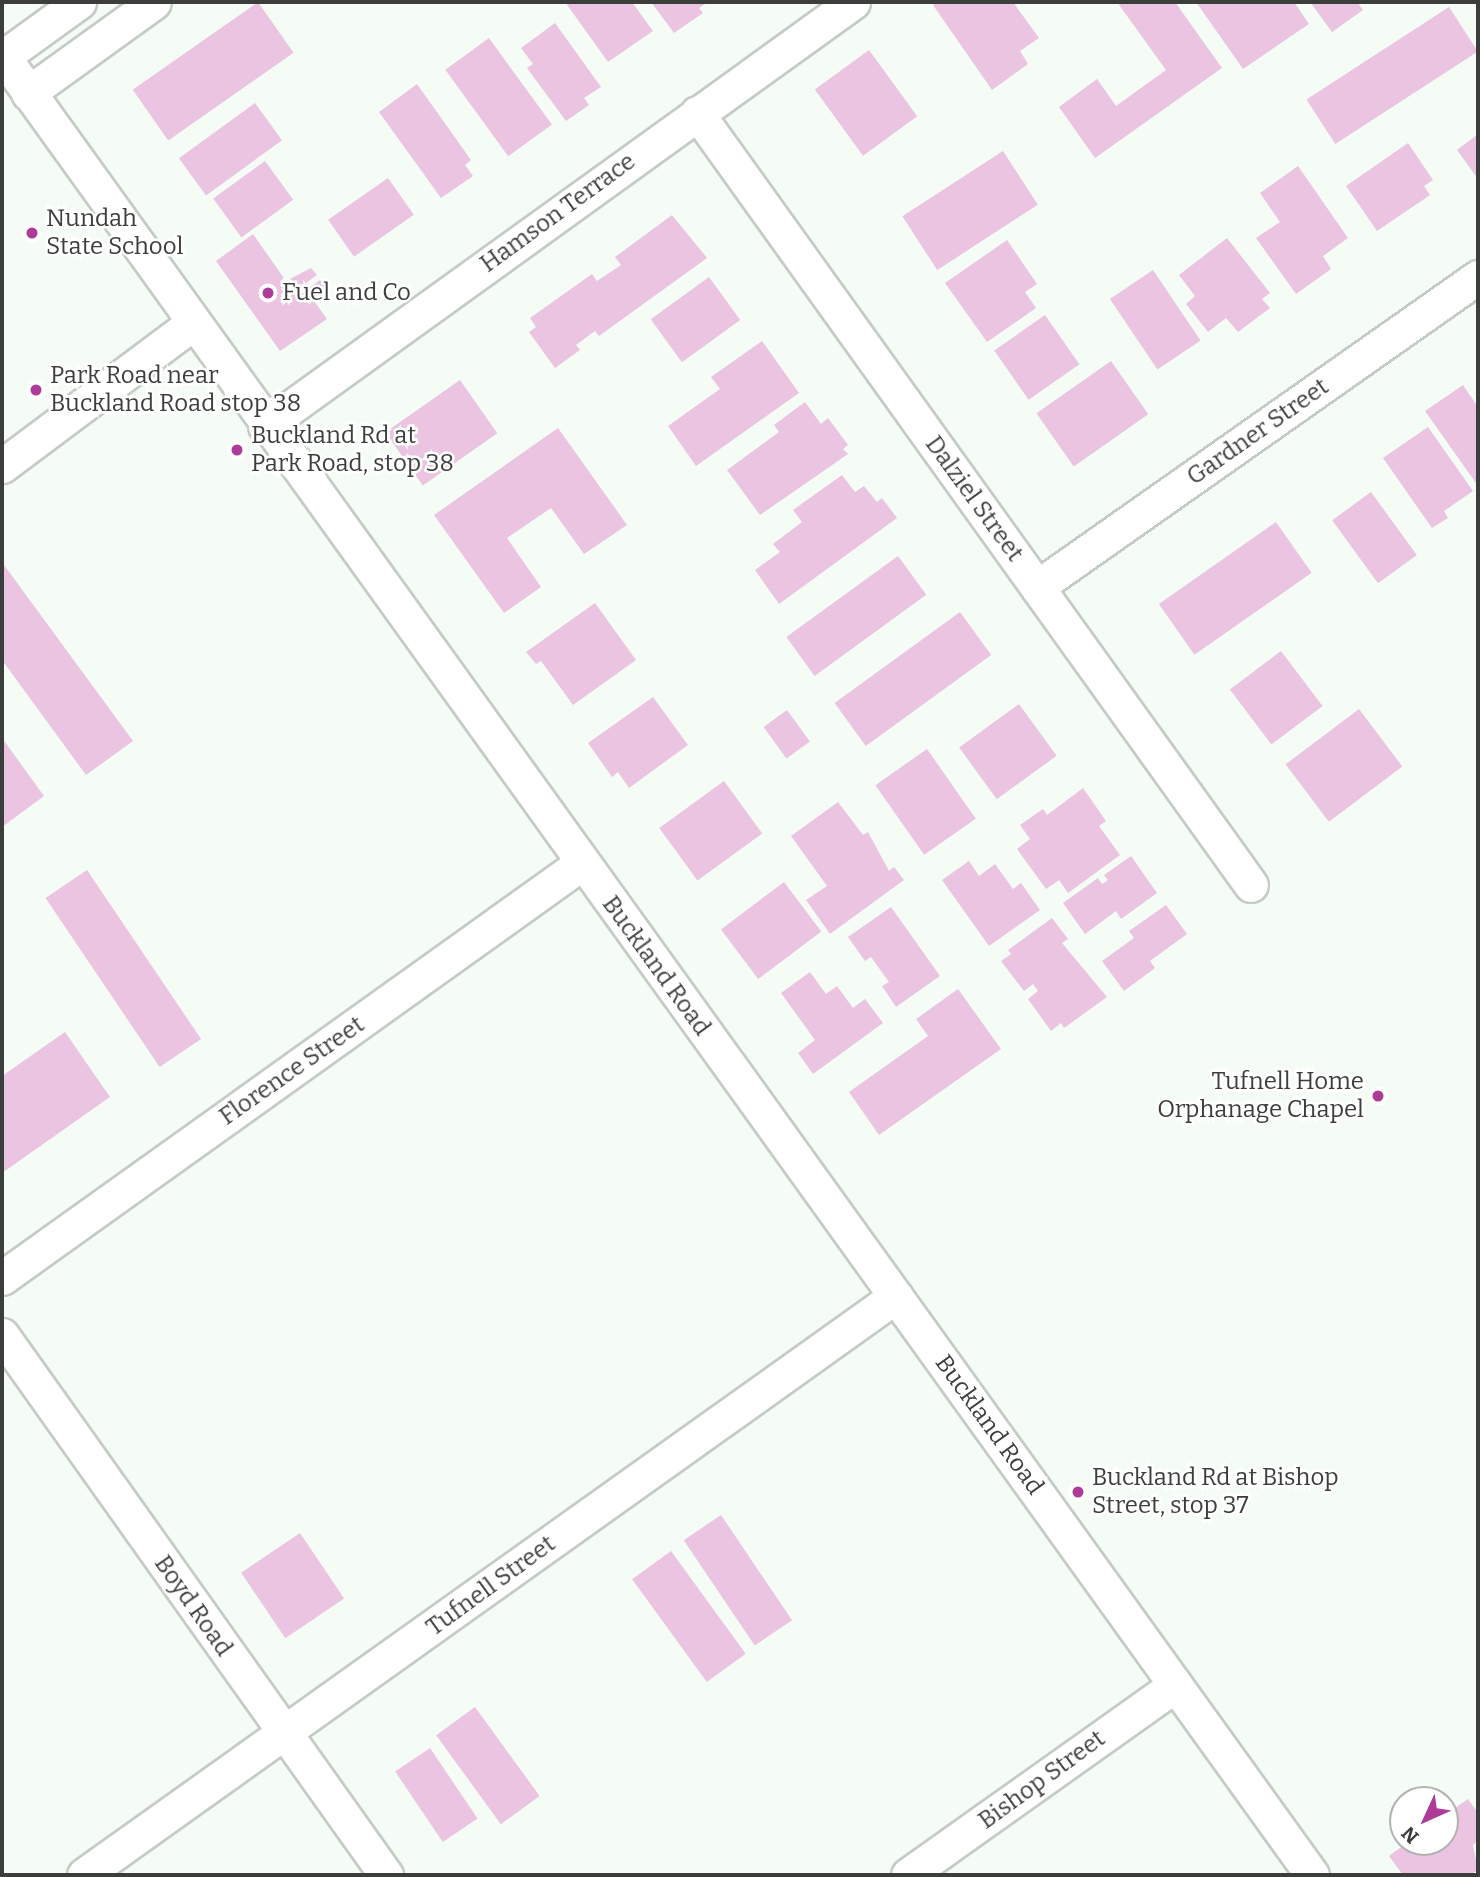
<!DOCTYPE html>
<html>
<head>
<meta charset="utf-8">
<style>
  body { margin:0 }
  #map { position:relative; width:1480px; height:1877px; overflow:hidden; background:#f5fcf5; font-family:Bitter,serif }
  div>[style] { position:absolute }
  .building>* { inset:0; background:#eac4e0; transform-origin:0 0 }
  .roads { filter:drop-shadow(2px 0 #c5cbc5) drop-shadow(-2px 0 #c5cbc5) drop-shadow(0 2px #c5cbc5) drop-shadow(0 -2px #c5cbc5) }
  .minor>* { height:33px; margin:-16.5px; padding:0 16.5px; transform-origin:16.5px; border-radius:16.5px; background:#fff }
  .dots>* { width:19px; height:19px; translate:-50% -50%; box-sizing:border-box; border:4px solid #fff; border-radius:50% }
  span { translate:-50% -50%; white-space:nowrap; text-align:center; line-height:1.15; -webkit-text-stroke:5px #fff; paint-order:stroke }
  .street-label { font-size:24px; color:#3b3e3b }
  .poi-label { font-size:24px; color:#3b3e3b }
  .left { translate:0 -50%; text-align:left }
  .right { translate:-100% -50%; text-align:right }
  .frame { position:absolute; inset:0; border:4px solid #3b3e3b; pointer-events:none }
  .north { position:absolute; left:1389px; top:1786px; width:70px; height:70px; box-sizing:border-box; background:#fff; border:2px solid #b1b2b1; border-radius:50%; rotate:225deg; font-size:19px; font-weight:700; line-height:28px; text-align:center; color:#3b3e3b }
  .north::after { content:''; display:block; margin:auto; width:24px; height:32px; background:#ad3c98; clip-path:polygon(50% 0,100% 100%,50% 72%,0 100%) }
</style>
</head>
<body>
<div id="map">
  <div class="building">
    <i style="left:258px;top:2px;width:62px;height:153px;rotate:55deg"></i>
    <i style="clip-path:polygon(565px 2px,632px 2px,653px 31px,608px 62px)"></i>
    <i style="clip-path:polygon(651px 2px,708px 2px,699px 8px,703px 13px,674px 33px)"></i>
    <i style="clip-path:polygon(937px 2px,1013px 2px,1039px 38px,1020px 51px,1028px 64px,992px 90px,933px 5px)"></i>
    <i style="clip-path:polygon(1117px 2px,1175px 2px,1222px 68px,1095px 158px,1059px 107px,1097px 79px,1116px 106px,1166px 70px)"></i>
    <i style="clip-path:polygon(1196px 2px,1294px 2px,1309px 24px,1243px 69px)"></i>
    <i style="clip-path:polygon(1310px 2px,1357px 2px,1363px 10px,1332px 32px)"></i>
    <i style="left:1449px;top:7px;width:53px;height:170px;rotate:57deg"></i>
    <i style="clip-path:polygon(555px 23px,601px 87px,584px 98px,589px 105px,566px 121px,527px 68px,533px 64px,521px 48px)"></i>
    <i style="left:489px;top:38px;width:107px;height:54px;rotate:54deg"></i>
    <i style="left:869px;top:50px;width:82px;height:67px;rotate:54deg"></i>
    <i style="clip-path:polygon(417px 84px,471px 160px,465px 165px,473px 176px,441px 198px,379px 112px)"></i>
    <i style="left:255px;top:103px;width:46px;height:94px;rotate:54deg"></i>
    <i style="clip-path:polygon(1478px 134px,1478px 179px,1457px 150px)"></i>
    <i style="clip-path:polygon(1408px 143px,1433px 180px,1424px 186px,1430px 195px,1377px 231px,1346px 186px)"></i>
    <i style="left:1003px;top:151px;width:64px;height:120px;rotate:57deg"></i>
    <i style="left:265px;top:161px;width:48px;height:64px;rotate:54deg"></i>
    <i style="clip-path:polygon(1298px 166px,1348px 238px,1323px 256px,1331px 269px,1296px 294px,1256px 238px,1280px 222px,1260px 193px)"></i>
    <i style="left:388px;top:178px;width:45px;height:73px;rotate:55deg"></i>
    <i style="clip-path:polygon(672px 215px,707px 258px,599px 336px,595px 331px,576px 345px,580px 350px,555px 368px,529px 332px,536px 327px,530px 318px,592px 274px,597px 281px,621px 265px,615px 257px)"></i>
    <i style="clip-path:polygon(253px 234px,286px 281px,311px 268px,317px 275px,296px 290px,299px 295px,320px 280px,328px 291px,314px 301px,327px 319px,280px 351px,216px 261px)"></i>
    <i style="clip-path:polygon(1227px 238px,1270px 293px,1262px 299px,1270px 308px,1238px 332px,1226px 318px,1208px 332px,1186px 304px,1195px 296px,1179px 275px)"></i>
    <i style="clip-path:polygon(1007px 240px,1037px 284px,1025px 292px,1036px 308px,987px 342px,945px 283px)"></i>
    <i style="left:1153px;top:270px;width:85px;height:52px;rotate:56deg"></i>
    <i style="left:709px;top:277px;width:53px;height:72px;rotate:54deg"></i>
    <i style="left:1045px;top:315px;width:60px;height:62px;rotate:55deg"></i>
    <i style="clip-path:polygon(762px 341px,799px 393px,696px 466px,668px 426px,720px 389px,711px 377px)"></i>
    <i style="left:1111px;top:361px;width:65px;height:91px;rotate:55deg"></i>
    <i style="left:460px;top:380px;width:65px;height:91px;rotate:55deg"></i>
    <i style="clip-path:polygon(1463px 385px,1478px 407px,1478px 486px,1425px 411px)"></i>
    <i style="clip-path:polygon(805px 402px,821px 424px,828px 418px,848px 445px,843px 449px,848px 454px,760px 515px,727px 470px,779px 432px,774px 425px)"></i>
    <i style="clip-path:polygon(1428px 427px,1473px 491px,1444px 511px,1448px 518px,1432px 528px,1383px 458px)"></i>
    <i style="clip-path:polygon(558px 428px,627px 525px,584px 554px,551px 508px,507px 538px,541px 587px,504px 613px,434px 515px)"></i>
    <i style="clip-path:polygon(842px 475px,855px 492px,864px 486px,877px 502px,882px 498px,897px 518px,779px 604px,755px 570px,780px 552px,773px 544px,802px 522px,793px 510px)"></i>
    <i style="left:1371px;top:492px;width:78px;height:48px;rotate:54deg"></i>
    <i style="left:1276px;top:522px;width:62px;height:143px;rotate:55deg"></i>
    <i style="left:898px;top:556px;width:48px;height:138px;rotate:54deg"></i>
    <i style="clip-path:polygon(4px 565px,133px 741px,86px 775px,2px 660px)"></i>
    <i style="clip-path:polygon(595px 603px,636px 660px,573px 705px,541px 661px,536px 664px,526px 652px)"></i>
    <i style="left:960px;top:612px;width:53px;height:155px;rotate:54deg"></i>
    <i style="left:1281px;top:651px;width:69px;height:64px;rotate:53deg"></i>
    <i style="clip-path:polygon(653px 697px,688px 745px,629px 788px,618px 772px,612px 777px,588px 743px)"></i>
    <i style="left:1019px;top:704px;width:64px;height:74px;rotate:54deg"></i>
    <i style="left:1359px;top:709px;width:72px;height:92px;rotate:53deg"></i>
    <i style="left:787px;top:710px;width:39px;height:29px;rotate:54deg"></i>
    <i style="clip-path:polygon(2px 738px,44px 796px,2px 827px)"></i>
    <i style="left:927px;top:749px;width:85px;height:63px;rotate:55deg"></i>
    <i style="left:724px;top:781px;width:65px;height:80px;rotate:54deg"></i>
    <i style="clip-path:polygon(1083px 788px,1106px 821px,1099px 826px,1120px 855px,1068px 893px,1059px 880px,1046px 889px,1017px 849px,1030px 839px,1020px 825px,1043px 809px,1047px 815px)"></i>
    <i style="clip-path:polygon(838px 802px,863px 835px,868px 832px,889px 871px,894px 867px,904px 880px,830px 934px,806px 900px,827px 886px,791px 836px)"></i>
    <i style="clip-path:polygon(1131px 856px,1157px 893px,1121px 919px,1116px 911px,1085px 934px,1063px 903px,1098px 878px,1102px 884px,1108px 880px,1104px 875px)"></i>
    <i style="clip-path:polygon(969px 861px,979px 876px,995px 864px,1013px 889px,1021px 883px,1040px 910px,989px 946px,942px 880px)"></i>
    <i style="left:87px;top:870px;width:204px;height:50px;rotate:56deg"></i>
    <i style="left:784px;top:882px;width:62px;height:79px;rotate:53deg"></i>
    <i style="clip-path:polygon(1166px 905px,1187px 934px,1150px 961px,1155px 968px,1124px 991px,1102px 961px,1134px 938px,1129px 931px)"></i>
    <i style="clip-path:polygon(891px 907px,940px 976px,896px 1007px,882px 986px,889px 982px,871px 957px,865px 961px,848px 937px)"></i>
    <i style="clip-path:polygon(1052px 918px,1068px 939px,1062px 943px,1107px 997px,1064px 1028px,1061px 1023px,1051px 1031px,1028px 999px,1038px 991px,1033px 984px,1024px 991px,1001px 961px,1011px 954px,1008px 950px)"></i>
    <i style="clip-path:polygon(810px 972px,826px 994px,837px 986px,853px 1008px,865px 999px,883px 1023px,813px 1074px,798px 1053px,815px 1040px,781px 993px)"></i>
    <i style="clip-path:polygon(958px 989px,1001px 1049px,879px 1135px,849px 1092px,928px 1036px,916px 1019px)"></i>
    <i style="clip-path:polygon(65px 1032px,110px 1097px,2px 1173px,2px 1076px)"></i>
    <i style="left:721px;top:1515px;width:127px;height:45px;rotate:56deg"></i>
    <i style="left:300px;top:1533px;width:79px;height:71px;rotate:56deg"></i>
    <i style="left:671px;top:1551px;width:127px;height:48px;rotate:54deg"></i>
    <i style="left:475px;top:1707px;width:110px;height:48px;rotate:54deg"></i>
    <i style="left:430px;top:1748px;width:85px;height:42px;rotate:56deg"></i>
    <i style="clip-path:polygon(1468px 1799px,1478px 1813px,1478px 1841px,1473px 1845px,1478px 1870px,1470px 1875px,1403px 1875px,1389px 1856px,1408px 1842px,1445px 1842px,1445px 1815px)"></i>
  </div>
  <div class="roads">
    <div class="minor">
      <i style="left:2px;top:55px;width:2242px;rotate:54.25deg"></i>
      <i style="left:3px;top:57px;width:94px;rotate:-35.9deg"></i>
      <i style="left:28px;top:93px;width:155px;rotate:-35.8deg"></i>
      <i style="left:697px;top:113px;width:950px;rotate:54.34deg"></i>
      <i style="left:265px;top:426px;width:725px;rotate:-35.79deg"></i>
      <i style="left:2px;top:466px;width:237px;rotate:-36.8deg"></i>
      <i style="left:1037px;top:587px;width:539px;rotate:-35.11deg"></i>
      <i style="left:2px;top:1278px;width:713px;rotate:-35.58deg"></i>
      <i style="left:2px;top:1335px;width:663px;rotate:54.58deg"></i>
      <i style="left:84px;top:1875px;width:997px;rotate:-35.49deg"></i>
      <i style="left:908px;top:1875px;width:328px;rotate:-35.4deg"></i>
    </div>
  </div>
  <div class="dots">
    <i style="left:32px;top:233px;background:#ad3c98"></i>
    <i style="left:268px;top:293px;background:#ad3c98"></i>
    <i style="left:36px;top:390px;background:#ad3c98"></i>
    <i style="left:237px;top:450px;background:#ad3c98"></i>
    <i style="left:1378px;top:1096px;background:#ad3c98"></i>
    <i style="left:1078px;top:1492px;background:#ad3c98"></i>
  </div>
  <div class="street-label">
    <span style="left:558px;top:213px;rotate:-36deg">Hamson Terrace</span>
    <span style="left:1258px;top:432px;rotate:-35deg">Gardner Street</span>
    <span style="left:974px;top:499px;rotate:54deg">Dalziel Street</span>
    <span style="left:656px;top:966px;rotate:54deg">Buckland Road</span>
    <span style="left:292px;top:1071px;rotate:-35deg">Florence Street</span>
    <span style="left:989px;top:1425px;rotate:54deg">Buckland Road</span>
    <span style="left:491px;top:1586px;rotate:-36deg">Tufnell Street</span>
    <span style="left:193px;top:1606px;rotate:55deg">Boyd Road</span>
    <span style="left:1042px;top:1780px;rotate:-36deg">Bishop Street</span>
  </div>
  <div class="poi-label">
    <span class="left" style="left:46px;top:233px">Nundah<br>State School</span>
    <span class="left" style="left:282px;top:293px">Fuel and Co</span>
    <span class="left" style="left:50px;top:390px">Park Road near<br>Buckland Road stop 38</span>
    <span class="left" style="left:251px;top:450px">Buckland Rd at<br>Park Road, stop 38</span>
    <span class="right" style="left:1364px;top:1096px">Tufnell Home<br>Orphanage Chapel</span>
    <span class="left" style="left:1092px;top:1492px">Buckland Rd at Bishop<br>Street, stop 37</span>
  </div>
  <div class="frame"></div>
  <div class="north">N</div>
</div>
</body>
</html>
